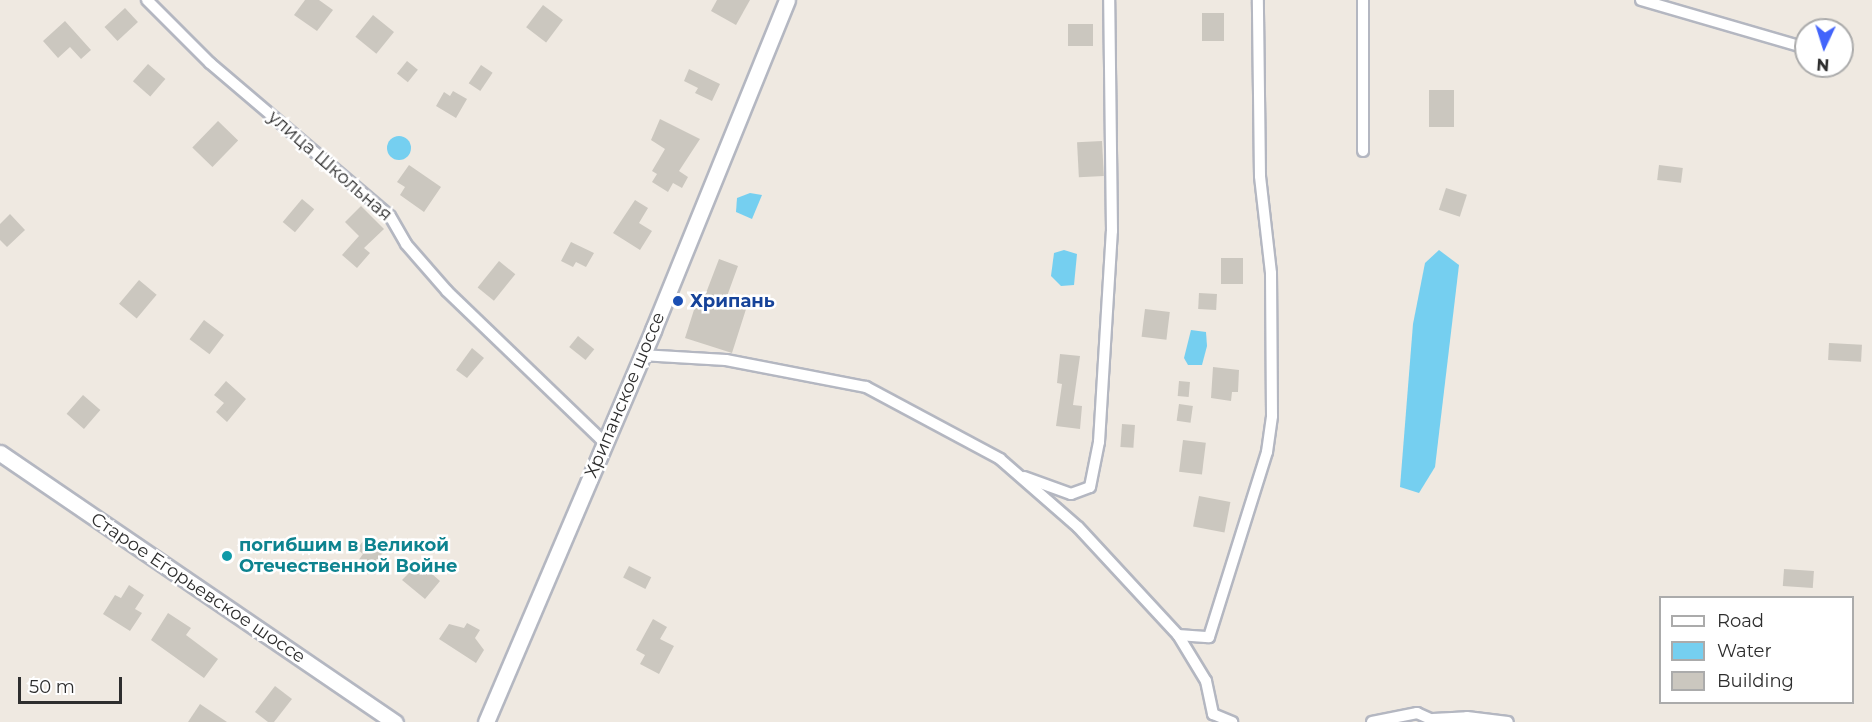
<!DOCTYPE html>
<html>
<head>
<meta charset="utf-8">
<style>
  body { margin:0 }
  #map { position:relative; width:1872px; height:722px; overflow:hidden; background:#efe9e1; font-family:Montserrat,sans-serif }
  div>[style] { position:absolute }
  .water>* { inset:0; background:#75cff0 }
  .round { border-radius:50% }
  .building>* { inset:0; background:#cbc7bf; transform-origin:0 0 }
  .roads { filter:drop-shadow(2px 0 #b4b7c1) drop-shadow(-2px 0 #b4b7c1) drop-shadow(0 2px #b4b7c1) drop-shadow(0 -2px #b4b7c1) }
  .street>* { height:10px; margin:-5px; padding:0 5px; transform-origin:5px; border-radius:5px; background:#fff }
  .secondary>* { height:15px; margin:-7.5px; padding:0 7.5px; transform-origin:7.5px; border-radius:7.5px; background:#fff }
  .dots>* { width:16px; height:16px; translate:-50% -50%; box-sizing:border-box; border:3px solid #fff; border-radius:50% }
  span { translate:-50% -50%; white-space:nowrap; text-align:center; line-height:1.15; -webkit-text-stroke:5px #fff; paint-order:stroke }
  .street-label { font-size:18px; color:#2e2e2e }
  .transit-label { font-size:18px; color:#164399; font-weight:700 }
  .left { translate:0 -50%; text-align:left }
  .culture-label { font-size:18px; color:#0d838f; font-weight:700 }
  .legend { position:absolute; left:1659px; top:596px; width:195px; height:108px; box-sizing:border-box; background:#fff; border:2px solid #ababab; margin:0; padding:8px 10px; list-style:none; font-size:18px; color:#2e2e2e }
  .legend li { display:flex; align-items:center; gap:12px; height:30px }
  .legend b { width:30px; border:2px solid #ababab }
  .north { position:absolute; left:1794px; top:18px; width:60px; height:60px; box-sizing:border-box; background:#fff; border:2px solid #ababab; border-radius:50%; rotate:184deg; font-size:16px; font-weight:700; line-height:24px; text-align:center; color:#2e2e2e }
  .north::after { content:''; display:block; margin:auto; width:21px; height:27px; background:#4264fb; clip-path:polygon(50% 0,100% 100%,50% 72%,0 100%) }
  .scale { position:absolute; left:18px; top:677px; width:104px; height:27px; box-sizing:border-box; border:3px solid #2e2e2e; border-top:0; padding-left:8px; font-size:18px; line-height:21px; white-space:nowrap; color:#2e2e2e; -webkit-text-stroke:4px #fff; paint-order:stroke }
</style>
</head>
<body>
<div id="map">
  <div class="water">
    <i class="round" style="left:387px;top:136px;width:24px;height:24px"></i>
    <i style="clip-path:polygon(750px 193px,762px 195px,752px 219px,736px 212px,737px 198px)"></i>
    <i style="clip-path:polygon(1064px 250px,1077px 254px,1074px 285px,1061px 286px,1051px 276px,1054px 253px)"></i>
    <i style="clip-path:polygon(1439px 250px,1459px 265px,1435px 467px,1419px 493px,1400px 487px,1413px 324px,1425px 263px)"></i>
    <i style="clip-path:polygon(1191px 330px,1206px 332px,1207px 346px,1202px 365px,1188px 365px,1184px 358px)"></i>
  </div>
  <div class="building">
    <i style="clip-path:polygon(305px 0,319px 0,333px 10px,317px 31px,294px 15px)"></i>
    <i style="clip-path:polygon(717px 0,750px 0,736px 25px,711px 11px)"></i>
    <i style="left:543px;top:5px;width:25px;height:28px;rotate:37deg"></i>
    <i style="left:125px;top:8px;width:19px;height:28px;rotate:47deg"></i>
    <i style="left:1202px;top:13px;width:22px;height:28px"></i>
    <i style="left:373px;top:15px;width:27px;height:28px;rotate:39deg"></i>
    <i style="clip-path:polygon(65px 21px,91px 50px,81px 59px,70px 47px,58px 58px,43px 41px)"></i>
    <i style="left:1068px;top:24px;width:25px;height:22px"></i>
    <i style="left:407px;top:61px;width:14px;height:16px;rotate:39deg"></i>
    <i style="left:148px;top:64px;width:23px;height:23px;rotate:41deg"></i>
    <i style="left:481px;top:65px;width:14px;height:22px;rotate:34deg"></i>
    <i style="clip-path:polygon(689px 69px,720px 84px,712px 101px,695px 93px,698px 88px,684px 81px)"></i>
    <i style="left:1429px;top:90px;width:25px;height:37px"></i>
    <i style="clip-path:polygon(453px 91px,467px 99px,456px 118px,436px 106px,444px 92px,450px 96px)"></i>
    <i style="clip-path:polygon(660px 119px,700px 139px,679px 171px,688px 177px,682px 188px,673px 183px,668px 192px,652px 182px,657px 174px,652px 171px,665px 149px,651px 140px)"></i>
    <i style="left:218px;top:121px;width:28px;height:37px;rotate:44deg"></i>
    <i style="left:1102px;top:141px;width:35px;height:25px;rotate:87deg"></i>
    <i style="clip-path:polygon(409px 165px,441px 187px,424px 212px,400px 195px,405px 187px,397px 182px)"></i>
    <i style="left:1659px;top:165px;width:24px;height:15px;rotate:7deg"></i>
    <i style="left:1446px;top:188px;width:22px;height:23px;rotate:18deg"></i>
    <i style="left:302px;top:199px;width:16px;height:30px;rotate:40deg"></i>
    <i style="clip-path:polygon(635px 200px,648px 208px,639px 223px,652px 231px,640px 250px,613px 233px)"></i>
    <i style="clip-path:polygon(361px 206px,384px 229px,364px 248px,370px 253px,357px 268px,342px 255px,359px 236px,345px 222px)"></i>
    <i style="clip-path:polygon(10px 214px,25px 230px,7px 247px,0 240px,0 224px)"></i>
    <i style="clip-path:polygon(571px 242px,594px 253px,586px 267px,576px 262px,573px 267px,561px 261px)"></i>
    <i style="left:1221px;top:258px;width:22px;height:26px"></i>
    <i style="clip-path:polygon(719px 259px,738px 266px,726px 299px,747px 306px,732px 353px,685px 338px,700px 291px,706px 293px)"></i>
    <i style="left:499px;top:261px;width:21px;height:34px;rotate:39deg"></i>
    <i style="left:139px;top:280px;width:23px;height:31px;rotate:40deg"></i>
    <i style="left:1199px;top:293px;width:18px;height:16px;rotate:3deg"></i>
    <i style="left:1145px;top:309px;width:25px;height:28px;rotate:7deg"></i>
    <i style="left:204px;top:320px;width:25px;height:24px;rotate:37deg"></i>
    <i style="left:578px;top:336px;width:21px;height:14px;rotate:39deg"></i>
    <i style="left:1829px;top:343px;width:33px;height:17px;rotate:3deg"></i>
    <i style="clip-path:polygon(472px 348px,484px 358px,467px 378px,456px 370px)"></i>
    <i style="clip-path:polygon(1060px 354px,1080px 356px,1073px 405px,1082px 406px,1080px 429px,1056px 426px,1062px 384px,1057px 383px)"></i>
    <i style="clip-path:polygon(1213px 367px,1239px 370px,1238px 392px,1232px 392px,1231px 401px,1211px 398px)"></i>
    <i style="clip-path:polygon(226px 381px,246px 399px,227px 422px,216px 412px,224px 403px,214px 395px)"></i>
    <i style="left:1179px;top:381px;width:11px;height:15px;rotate:5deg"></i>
    <i style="left:83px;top:395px;width:23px;height:25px;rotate:41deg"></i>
    <i style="left:1179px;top:404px;width:14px;height:17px;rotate:8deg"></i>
    <i style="left:1122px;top:424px;width:13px;height:23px;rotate:4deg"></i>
    <i style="left:1183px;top:440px;width:23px;height:32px;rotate:7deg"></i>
    <i style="left:1199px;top:496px;width:32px;height:31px;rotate:11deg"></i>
    <i style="clip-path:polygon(367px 536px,385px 550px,367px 574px,355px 565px,363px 554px,357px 549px)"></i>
    <i style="clip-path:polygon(423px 559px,435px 569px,432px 574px,440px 581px,425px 599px,402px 580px)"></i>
    <i style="left:629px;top:566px;width:25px;height:13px;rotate:27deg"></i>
    <i style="left:1784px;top:569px;width:30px;height:17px;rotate:4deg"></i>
    <i style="clip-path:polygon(129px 585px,144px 595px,135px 609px,142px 613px,130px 631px,103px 614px,115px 595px,121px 598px)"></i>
    <i style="clip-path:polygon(168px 613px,191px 628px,186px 635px,218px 659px,204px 678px,151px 640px)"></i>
    <i style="clip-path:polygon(653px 619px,667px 627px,660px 639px,674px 646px,659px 674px,640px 664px,645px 655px,636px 650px)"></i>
    <i style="clip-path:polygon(467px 623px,480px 630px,475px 638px,484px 650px,476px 663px,439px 639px,449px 624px,464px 628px)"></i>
    <i style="clip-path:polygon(275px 686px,292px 699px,274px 722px,268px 722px,255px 712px)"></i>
    <i style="clip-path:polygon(200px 704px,227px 722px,188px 722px)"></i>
  </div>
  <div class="roads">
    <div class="street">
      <i style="left:147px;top:0;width:89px;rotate:45deg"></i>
      <i style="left:210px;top:63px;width:236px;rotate:40.4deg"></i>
      <i style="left:390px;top:216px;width:32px;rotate:60deg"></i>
      <i style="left:406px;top:244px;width:62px;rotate:48.9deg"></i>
      <i style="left:447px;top:291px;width:219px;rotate:43.9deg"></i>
      <i style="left:1363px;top:0;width:151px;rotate:90deg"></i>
      <i style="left:1641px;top:0;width:172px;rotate:16.2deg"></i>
      <i style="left:1842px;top:57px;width:1px;rotate:45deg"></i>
      <i style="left:641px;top:355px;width:85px;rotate:3.4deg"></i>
      <i style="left:726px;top:360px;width:143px;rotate:10.9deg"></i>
      <i style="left:866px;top:387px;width:152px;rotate:28.2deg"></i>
      <i style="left:1000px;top:459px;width:103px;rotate:41.1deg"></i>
      <i style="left:1078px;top:527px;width:147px;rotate:47.2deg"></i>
      <i style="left:1178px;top:635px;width:54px;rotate:58.7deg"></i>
      <i style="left:1206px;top:681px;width:34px;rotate:78deg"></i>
      <i style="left:1213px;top:714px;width:21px;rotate:23deg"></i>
      <i style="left:1024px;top:477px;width:50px;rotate:19.9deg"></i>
      <i style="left:1071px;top:494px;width:20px;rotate:-20deg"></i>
      <i style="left:1090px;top:487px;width:46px;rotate:-78.7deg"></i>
      <i style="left:1099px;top:442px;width:211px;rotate:-86.5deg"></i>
      <i style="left:1112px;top:231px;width:231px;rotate:-90.7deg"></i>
      <i style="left:1178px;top:635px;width:31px;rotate:4deg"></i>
      <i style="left:1209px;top:637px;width:194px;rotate:-72.6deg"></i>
      <i style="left:1267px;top:452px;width:36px;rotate:-82deg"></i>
      <i style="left:1272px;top:416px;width:143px;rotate:-90.4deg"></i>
      <i style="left:1271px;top:273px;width:98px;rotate:-96.5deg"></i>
      <i style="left:1260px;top:176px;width:176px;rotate:-90.7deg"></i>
      <i style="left:1433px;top:719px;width:34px;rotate:-3deg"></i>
      <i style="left:1467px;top:717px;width:41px;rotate:7deg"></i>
      <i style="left:1372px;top:722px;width:46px;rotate:-11.3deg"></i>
      <i style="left:1417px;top:713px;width:22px;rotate:24deg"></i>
    </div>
    <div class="secondary">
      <i style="left:0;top:453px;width:478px;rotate:34.3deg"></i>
      <i style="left:486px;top:722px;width:426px;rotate:-66.9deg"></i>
      <i style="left:653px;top:330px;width:356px;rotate:-67.9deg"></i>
    </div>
  </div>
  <div class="dots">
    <i style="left:678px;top:301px;background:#1a4fb4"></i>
    <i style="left:227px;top:556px;background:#0f9aa8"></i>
  </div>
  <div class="street-label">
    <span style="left:330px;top:166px;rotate:41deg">улица Школьная</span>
    <span style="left:625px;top:395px;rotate:-67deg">Хрипанское шоссе</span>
    <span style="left:198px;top:588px;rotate:34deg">Старое Егорьевское шоссе</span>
  </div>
  <div class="transit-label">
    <span class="left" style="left:690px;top:301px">Хрипань</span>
  </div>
  <div class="culture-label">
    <span class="left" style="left:239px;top:556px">погибшим в Великой<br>Отечественной Войне</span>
  </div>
  <ul class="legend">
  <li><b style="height:8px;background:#fff"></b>Road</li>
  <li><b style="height:16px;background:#75cff0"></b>Water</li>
  <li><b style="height:16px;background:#cbc7bf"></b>Building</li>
  </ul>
  <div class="north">N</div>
  <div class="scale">50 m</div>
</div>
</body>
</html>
